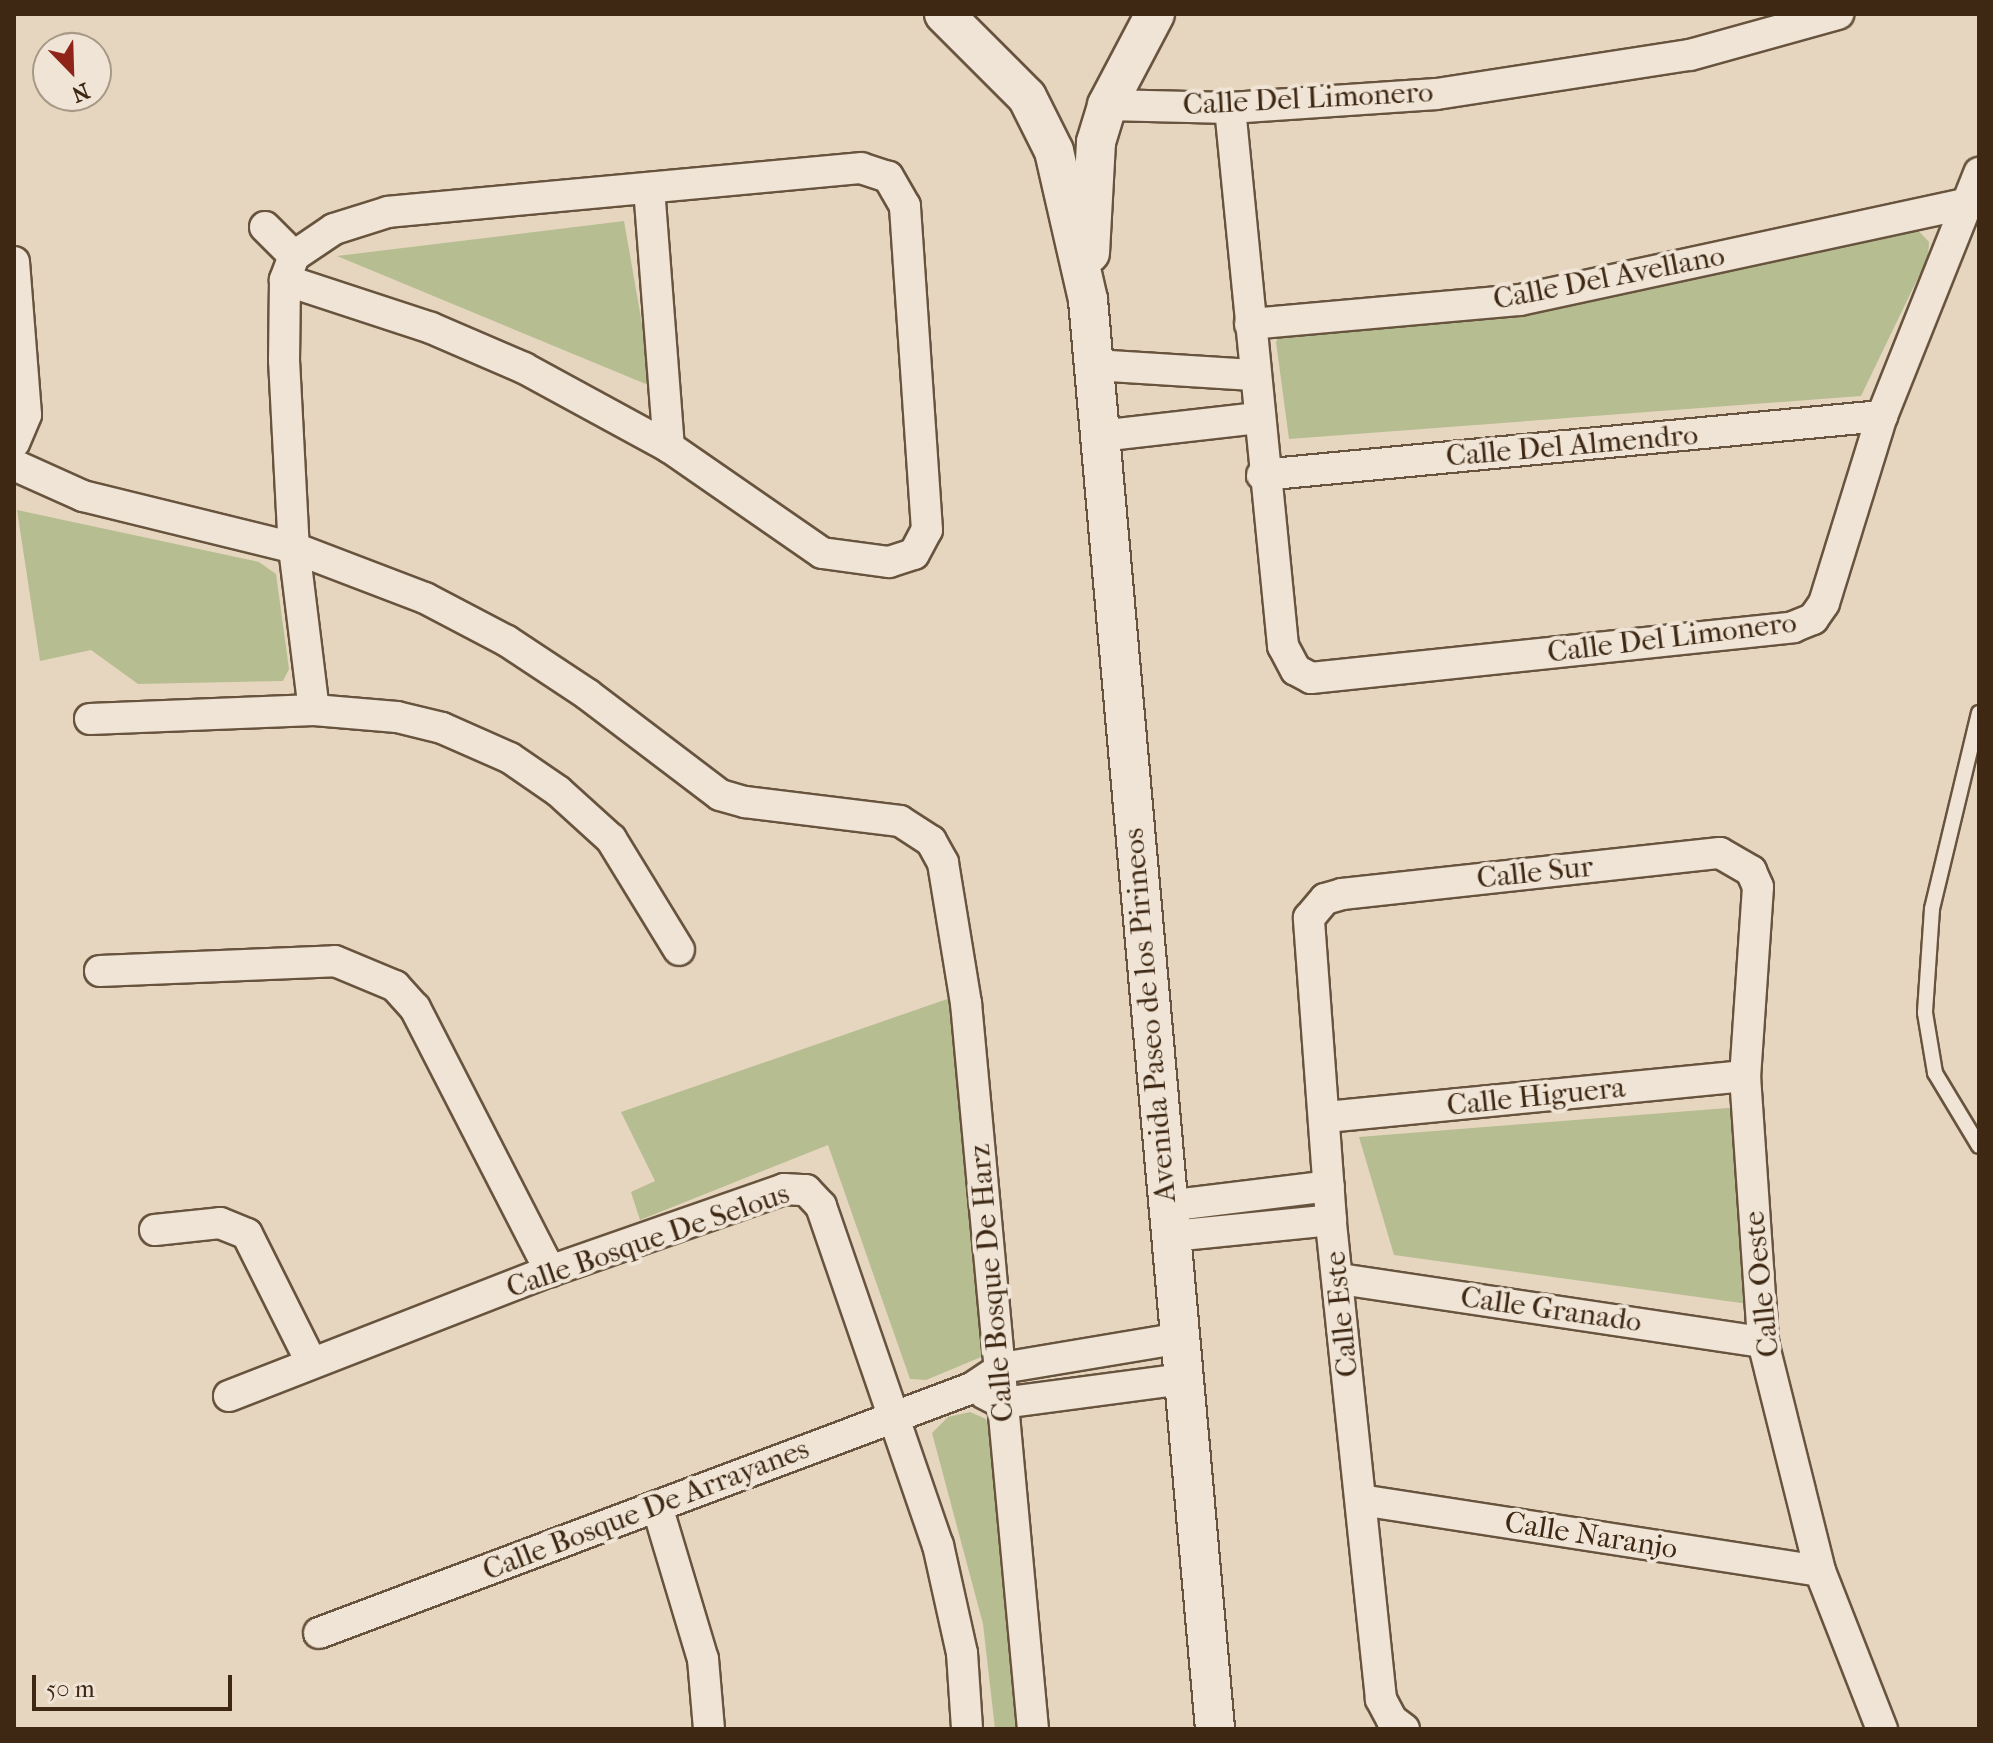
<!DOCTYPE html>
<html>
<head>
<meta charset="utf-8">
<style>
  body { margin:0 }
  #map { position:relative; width:1993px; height:1743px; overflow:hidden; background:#e6d6bf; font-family:"IM FELL French Canon",serif }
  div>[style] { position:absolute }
  .green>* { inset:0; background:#b6bd91 }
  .roads { filter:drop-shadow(2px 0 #68543e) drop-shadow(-2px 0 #68543e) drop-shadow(0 2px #68543e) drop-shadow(0 -2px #68543e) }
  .service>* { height:14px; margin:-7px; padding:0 7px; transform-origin:7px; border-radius:7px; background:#efe4d5 }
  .minor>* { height:30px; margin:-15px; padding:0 15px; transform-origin:15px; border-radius:15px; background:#efe4d5 }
  .tertiary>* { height:38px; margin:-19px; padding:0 19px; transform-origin:19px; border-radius:19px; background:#efe4d5 }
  span { translate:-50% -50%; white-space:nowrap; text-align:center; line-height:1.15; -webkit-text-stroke:8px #efe4d5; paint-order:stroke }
  .street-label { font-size:30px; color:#3e2813 }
  .frame { position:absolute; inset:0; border:16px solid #3e2813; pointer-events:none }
  .north { position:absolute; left:32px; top:32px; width:80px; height:80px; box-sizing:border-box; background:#efe4d5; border:2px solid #a89987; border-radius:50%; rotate:157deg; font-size:22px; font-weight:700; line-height:32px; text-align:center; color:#3e2813 }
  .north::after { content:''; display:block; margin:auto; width:28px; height:36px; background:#8f2418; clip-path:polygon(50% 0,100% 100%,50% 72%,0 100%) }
  .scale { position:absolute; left:32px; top:1675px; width:200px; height:36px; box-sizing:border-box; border:4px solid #3e2813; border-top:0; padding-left:10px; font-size:24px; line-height:28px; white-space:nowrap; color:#3e2813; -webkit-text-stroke:6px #efe4d5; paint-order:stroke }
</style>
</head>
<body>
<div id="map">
  <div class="green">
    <i style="clip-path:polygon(624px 221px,653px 387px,337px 256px)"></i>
    <i style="clip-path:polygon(1911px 223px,1929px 242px,1928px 257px,1861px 396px,1289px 439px,1276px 342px,1283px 328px)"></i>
    <i style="clip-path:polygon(17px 510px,259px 562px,276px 574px,289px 669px,283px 681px,138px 684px,91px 650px,40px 661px)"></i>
    <i style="clip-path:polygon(956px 996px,986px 1355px,926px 1380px,910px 1379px,828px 1145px,640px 1220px,631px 1192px,655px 1181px,621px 1112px)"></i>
    <i style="clip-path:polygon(1740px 1107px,1763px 1306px,1394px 1255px,1359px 1137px)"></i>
    <i style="clip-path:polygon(970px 1412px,986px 1419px,991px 1440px,1016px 1729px,995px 1729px,983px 1624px,932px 1433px,948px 1417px)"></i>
  </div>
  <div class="roads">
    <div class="service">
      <i style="left:1979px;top:713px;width:202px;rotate:103.5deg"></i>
      <i style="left:1932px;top:909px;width:104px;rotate:93.9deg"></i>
      <i style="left:1925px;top:1013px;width:61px;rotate:80.5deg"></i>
      <i style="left:1935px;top:1073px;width:85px;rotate:58.9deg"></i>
    </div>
    <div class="minor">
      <i style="left:1107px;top:105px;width:123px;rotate:1.4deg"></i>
      <i style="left:1230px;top:108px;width:207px;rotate:-3.9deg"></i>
      <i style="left:1437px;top:94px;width:256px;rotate:-8.8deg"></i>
      <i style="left:1690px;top:55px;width:154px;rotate:-15.5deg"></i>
      <i style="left:1230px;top:108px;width:541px;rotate:84.37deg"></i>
      <i style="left:1283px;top:646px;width:27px;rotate:62deg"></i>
      <i style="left:1296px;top:670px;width:17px;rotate:28deg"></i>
      <i style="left:1311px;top:678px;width:485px;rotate:-6deg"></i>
      <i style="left:1793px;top:627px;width:22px;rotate:-22deg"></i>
      <i style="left:1813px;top:619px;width:19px;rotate:-55deg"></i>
      <i style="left:1824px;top:603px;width:196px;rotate:-72.8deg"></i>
      <i style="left:1882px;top:416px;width:262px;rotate:-68.2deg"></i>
      <i style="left:649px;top:188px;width:260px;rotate:85.6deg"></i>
      <i style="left:265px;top:227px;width:41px;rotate:45deg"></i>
      <i style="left:14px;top:262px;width:153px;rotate:85.5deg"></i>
      <i style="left:26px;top:415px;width:30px;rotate:113deg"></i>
      <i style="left:285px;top:280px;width:154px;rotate:18.2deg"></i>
      <i style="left:431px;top:328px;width:101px;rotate:23.3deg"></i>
      <i style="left:524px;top:368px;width:165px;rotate:28.6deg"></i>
      <i style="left:669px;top:447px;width:186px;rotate:34.7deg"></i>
      <i style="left:822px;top:553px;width:68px;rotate:7.7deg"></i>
      <i style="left:889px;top:562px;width:26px;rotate:-18deg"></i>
      <i style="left:914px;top:554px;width:27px;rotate:-62deg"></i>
      <i style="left:927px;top:530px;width:325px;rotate:-93.9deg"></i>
      <i style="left:905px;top:206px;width:34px;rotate:-120deg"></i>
      <i style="left:888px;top:177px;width:28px;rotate:-162deg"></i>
      <i style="left:861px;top:168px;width:475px;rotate:174.7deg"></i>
      <i style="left:388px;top:212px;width:57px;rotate:162.5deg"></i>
      <i style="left:334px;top:229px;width:48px;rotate:146deg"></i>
      <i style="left:294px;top:256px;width:26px;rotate:111deg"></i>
      <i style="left:285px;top:280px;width:80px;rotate:90.7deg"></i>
      <i style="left:284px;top:360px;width:188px;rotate:87deg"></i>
      <i style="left:294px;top:548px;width:163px;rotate:83deg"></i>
      <i style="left:1250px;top:324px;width:271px;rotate:-5.1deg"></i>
      <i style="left:1520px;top:300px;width:453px;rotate:-12.2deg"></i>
      <i style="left:1094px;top:365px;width:159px;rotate:3.6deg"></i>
      <i style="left:1100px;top:436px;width:159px;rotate:-6.5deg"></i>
      <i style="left:14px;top:465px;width:76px;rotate:24.2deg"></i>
      <i style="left:83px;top:496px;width:217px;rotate:13.8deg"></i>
      <i style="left:294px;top:548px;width:140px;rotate:20.9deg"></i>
      <i style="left:425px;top:598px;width:93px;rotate:27.7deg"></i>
      <i style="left:507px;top:641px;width:96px;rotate:33.5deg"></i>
      <i style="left:587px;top:694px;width:167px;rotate:37.2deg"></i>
      <i style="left:720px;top:795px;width:26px;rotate:16deg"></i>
      <i style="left:745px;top:802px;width:156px;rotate:7deg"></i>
      <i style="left:900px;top:821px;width:37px;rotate:33deg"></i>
      <i style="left:931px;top:841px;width:25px;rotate:61deg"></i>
      <i style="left:943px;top:863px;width:142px;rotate:80.7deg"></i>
      <i style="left:966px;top:1003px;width:729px;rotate:84.73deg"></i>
      <i style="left:1262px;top:475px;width:623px;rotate:-5.44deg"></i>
      <i style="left:90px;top:719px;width:224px;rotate:-2.3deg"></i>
      <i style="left:314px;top:710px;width:83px;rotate:4.8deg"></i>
      <i style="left:397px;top:717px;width:46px;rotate:13.7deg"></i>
      <i style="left:442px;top:728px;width:74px;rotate:23.8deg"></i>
      <i style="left:510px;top:758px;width:58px;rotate:34.5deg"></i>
      <i style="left:558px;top:791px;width:72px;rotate:42.2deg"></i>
      <i style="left:611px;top:839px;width:130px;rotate:58.5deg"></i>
      <i style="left:100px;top:971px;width:235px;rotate:-2.4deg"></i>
      <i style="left:335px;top:961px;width:65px;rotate:22.6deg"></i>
      <i style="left:395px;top:986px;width:30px;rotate:48deg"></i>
      <i style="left:415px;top:1008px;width:296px;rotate:62.8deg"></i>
      <i style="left:1326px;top:1117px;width:421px;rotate:-5.6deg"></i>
      <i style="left:1167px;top:1206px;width:163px;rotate:-7deg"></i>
      <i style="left:155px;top:1230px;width:65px;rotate:-6.1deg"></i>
      <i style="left:220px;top:1223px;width:29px;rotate:22deg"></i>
      <i style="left:247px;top:1234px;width:143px;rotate:63.4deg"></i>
      <i style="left:1172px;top:1236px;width:160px;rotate:-5.7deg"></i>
      <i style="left:1340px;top:1279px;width:428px;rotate:8.5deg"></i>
      <i style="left:985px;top:1394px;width:20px;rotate:27deg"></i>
      <i style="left:1003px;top:1403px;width:183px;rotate:-7.6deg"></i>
      <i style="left:229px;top:1396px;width:344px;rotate:-21.3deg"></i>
      <i style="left:550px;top:1271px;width:248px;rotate:-19.3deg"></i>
      <i style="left:784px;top:1189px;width:22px;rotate:3deg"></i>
      <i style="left:806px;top:1190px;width:22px;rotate:47deg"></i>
      <i style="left:821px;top:1206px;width:359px;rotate:71deg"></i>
      <i style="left:938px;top:1545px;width:111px;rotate:77.5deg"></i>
      <i style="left:962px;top:1653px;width:76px;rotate:86.2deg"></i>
      <i style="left:1361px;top:1500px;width:464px;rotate:8.8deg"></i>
      <i style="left:657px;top:1506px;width:160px;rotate:73.3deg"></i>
      <i style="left:703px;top:1659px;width:70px;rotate:85.1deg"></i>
      <i style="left:319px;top:1633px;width:697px;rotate:-20.57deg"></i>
      <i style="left:972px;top:1388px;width:36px;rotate:-34deg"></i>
      <i style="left:1002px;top:1368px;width:181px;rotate:-9.5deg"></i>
      <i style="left:1404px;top:1729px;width:15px;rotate:-143deg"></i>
      <i style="left:1392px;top:1720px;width:24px;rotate:-118deg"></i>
      <i style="left:1381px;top:1699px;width:482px;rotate:-96deg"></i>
      <i style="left:1331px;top:1220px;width:303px;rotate:-94.2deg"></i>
      <i style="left:1309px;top:918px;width:25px;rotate:-50deg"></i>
      <i style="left:1325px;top:899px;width:18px;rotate:-16deg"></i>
      <i style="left:1342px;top:894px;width:380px;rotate:-6.2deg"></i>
      <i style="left:1720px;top:853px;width:36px;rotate:30deg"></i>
      <i style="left:1751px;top:871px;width:17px;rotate:66deg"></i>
      <i style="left:1758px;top:887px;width:189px;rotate:93.9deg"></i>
      <i style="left:1745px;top:1076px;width:267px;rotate:86.1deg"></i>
      <i style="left:1763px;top:1342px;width:236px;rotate:76deg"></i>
      <i style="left:1820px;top:1571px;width:170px;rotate:68.6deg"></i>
    </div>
    <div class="tertiary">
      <i style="left:944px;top:14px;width:117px;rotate:45deg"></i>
      <i style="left:1027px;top:97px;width:60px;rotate:63.4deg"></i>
      <i style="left:1054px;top:151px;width:153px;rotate:77.1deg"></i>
      <i style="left:1088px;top:300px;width:1435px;rotate:84.92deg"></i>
      <i style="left:1090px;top:253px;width:111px;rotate:-86.9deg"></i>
      <i style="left:1096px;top:142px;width:39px;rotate:-73deg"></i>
      <i style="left:1107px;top:105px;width:103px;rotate:-62.2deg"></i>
    </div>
  </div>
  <div class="street-label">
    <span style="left:1308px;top:99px;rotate:-3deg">Calle Del Limonero</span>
    <span style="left:1609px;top:278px;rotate:-11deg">Calle Del Avellano</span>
    <span style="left:1572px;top:446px;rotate:-5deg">Calle Del Almendro</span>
    <span style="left:1672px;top:638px;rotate:-7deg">Calle Del Limonero</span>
    <span style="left:1535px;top:873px;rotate:-6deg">Calle Sur</span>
    <span style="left:1150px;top:1015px;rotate:-95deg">Avenida Paseo de los Pirineos</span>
    <span style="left:1536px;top:1097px;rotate:-6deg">Calle Higuera</span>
    <span style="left:648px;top:1241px;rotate:-19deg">Calle Bosque De Selous</span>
    <span style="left:992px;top:1283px;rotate:-95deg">Calle Bosque De Harz</span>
    <span style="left:1762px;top:1284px;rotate:-96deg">Calle Oeste</span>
    <span style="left:1551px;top:1310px;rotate:8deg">Calle Granado</span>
    <span style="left:1342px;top:1314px;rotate:-96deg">Calle Este</span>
    <span style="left:646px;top:1510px;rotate:-21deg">Calle Bosque De Arrayanes</span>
    <span style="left:1591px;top:1536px;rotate:9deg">Calle Naranjo</span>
  </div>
  <div class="frame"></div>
  <div class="north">N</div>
  <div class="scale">50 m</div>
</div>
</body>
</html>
